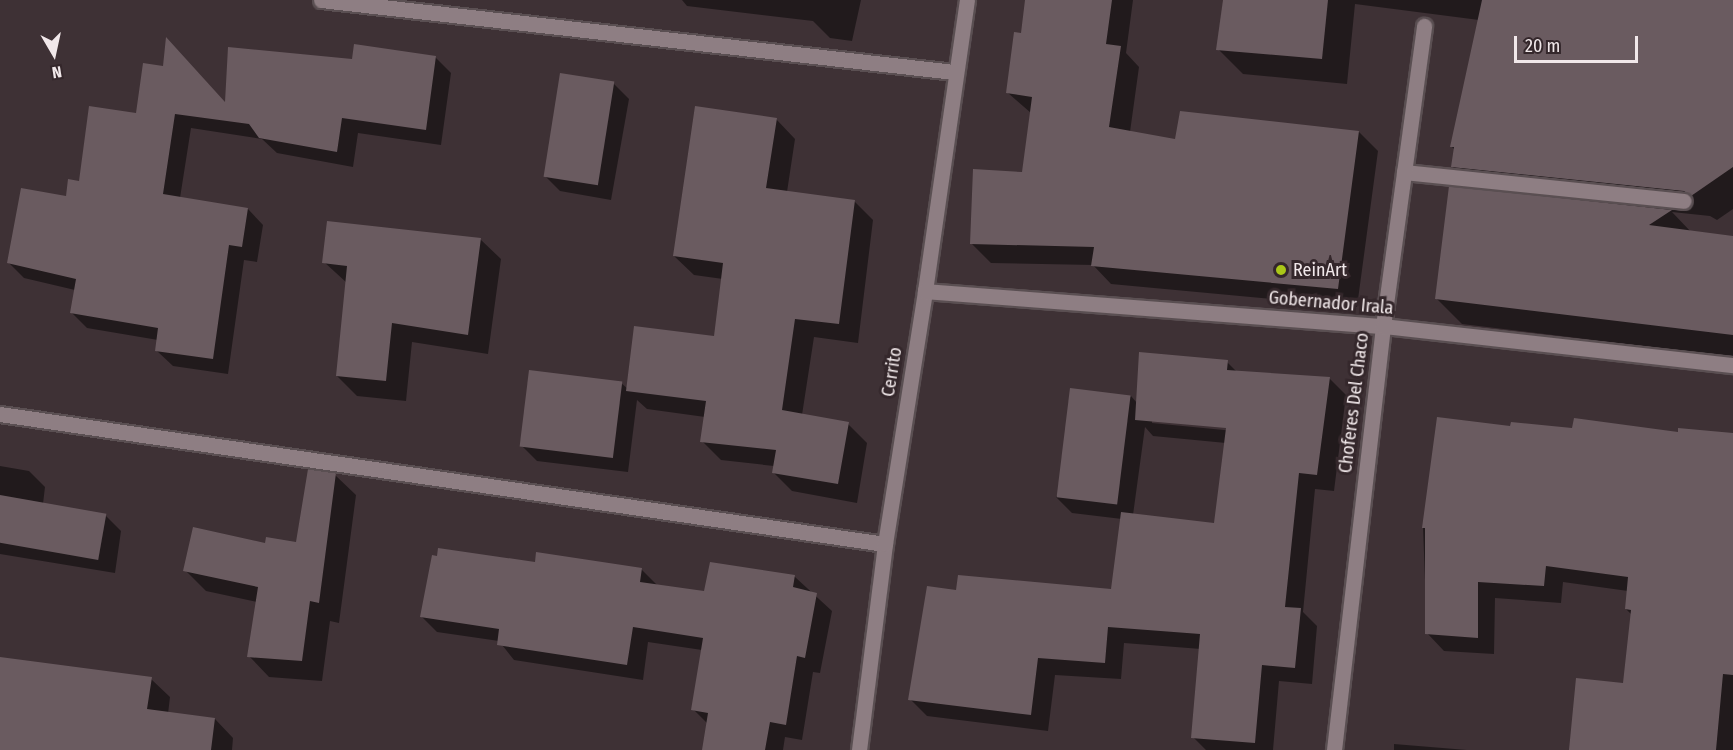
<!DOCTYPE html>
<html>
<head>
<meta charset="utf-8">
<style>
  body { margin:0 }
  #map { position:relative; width:1733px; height:750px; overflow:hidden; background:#3e3135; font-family:"Fira Sans Condensed",sans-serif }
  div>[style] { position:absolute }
  .shadow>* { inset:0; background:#0007 }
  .building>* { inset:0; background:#6a5b60; transform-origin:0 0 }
  .roads { filter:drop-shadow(2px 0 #5a4f52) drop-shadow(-2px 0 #5a4f52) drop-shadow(0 2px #5a4f52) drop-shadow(0 -2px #5a4f52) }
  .service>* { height:15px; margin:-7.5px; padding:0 7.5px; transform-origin:7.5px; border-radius:7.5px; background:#8e7e83 }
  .minor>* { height:15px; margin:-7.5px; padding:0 7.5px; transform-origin:7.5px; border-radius:7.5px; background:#8e7e83 }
  .tertiary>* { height:15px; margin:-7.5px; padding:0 7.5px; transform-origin:7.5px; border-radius:7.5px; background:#8e7e83 }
  .dots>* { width:16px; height:16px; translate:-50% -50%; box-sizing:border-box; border:3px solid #34272b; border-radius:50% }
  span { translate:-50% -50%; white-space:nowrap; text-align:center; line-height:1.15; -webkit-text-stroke:6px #34272b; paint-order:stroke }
  .poi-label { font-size:18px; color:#f1e8ea }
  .left { translate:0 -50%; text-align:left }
  .street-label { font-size:18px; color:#f1e8ea }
  .north { position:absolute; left:24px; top:24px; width:60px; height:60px; -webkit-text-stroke:4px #34272b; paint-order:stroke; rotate:171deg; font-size:16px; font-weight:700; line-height:24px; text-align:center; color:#f1e8ea }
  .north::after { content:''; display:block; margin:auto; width:21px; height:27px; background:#f1e8ea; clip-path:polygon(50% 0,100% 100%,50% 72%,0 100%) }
  .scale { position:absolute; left:1514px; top:36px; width:124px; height:27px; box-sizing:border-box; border:3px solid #f1e8ea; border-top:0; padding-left:8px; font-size:18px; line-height:21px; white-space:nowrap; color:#f1e8ea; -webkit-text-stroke:4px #34272b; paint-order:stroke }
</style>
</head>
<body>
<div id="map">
  <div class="shadow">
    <i style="clip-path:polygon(682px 0,861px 0,852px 41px,830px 38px,813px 21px,687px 6px)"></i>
    <i style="clip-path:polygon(1026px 0,1133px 0,1126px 53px,1139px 67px,1130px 132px,1176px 141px,1359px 132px,1378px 151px,1357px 307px,1111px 284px,1093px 265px,991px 263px,972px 244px,1024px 174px,1031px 113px,1008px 93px,1023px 34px)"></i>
    <i style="clip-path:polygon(1225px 0,1733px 0,1733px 209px,1717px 220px,1710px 216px,1672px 212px,1692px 233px,1733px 241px,1733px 357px,1462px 324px,1437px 299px,1477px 191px,1453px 167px,1455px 150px,1451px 146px,1479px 20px,1355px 4px,1347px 84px,1243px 74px,1218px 49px)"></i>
    <i style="clip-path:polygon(435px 57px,451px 73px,441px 145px,358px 133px,353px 167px,277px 153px,262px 139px,191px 128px,180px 198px,248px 209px,263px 225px,257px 262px,244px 260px,228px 374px,173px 366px,157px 351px,158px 340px,87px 328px,71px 312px,75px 290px,24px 278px,8px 262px,138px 114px,226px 104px,353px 61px)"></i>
    <i style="clip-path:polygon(613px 83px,629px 99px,611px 200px,560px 191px,544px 175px)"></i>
    <i style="clip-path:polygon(776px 119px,795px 139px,787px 192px,854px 201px,873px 220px,858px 343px,814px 337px,802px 415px,848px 424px,867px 443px,857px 503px,792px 491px,773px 472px,774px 466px,721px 460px,702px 441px,705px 417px,647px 409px,637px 400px,628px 472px,537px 461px,521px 445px,621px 383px,628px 389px,715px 338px,723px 279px,694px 275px,674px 256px)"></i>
    <i style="clip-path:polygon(480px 239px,501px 259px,488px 354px,412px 342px,406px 401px,357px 396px,337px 376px,347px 283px,324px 262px)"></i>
    <i style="clip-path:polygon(evenodd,1227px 362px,1237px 372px,1329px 378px,1346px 395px,1334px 491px,1315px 489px,1303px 612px,1317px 626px,1312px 684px,1279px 681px,1273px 750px,1206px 750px,1193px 737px,1201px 649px,1124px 643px,1121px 679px,1055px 675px,1048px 731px,927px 716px,910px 699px,957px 592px,1112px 591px,1122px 519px,1072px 513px,1056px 497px,1131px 396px,1137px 403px,1227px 362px,1152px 420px,1234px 428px,1234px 431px,1152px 423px,1152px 420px,1227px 362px,1145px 427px,1153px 436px,1226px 443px,1215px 525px,1133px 515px,1145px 427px)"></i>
    <i style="clip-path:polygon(1512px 428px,1733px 434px,1733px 750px,1570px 750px,1625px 684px,1632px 615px,1626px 609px,1628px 591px,1563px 582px,1561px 603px,1495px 598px,1494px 654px,1444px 651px,1427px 633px,1423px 527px)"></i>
    <i style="clip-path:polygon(0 466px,29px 471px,45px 487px,43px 504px,105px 515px,121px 531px,115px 573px,0 554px)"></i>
    <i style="clip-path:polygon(335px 475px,356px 495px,339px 623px,330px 621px,322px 681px,269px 677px,249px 656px,257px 602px,206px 591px,185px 570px,266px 545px,297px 544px)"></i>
    <i style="clip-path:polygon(536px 563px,641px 569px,657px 585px,706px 593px,711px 564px,795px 577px,832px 611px,820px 673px,813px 672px,802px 740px,785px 737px,783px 750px,703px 750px,708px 724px,693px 709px,702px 650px,648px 642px,643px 680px,514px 660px,499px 641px,437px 632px,421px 616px)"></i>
    <i style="clip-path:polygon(151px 679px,170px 697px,168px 714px,215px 719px,233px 738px,232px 750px,0 750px,0 722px)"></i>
    <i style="clip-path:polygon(1394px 744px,1467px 750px,1394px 750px)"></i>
  </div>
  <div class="building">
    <i style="clip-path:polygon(1025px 0,1112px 0,1106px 44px,1121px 46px,1109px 127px,1175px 139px,1180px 111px,1359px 131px,1338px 289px,1091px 266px,1094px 247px,970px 244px,973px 169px,1022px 172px,1032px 97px,1006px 93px,1014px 32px,1021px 33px)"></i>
    <i style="clip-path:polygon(1223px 0,1328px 0,1322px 59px,1216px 50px)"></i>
    <i style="clip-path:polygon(1482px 0,1733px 0,1733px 167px,1691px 196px,1684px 191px,1451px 167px,1454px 147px,1450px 147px)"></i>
    <i style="clip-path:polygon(166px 37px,225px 102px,228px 47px,352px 59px,354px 44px,436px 56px,426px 130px,342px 118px,337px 152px,259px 138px,249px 124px,175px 114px,163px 194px,248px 208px,242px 247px,229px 245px,213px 359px,155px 351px,158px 328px,70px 313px,76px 279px,7px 263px,21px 188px,66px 196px,68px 179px,79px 181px,89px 106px,136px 113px,143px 63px,163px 66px)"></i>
    <i style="left:560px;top:73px;width:55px;height:105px;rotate:9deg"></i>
    <i style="clip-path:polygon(695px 106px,777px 118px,766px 188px,855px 200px,839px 324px,795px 319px,782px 410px,849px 422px,838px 484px,772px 473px,776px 450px,700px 442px,706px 401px,626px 391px,634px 326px,714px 336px,723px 263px,673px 256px)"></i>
    <i style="clip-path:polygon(1449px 186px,1672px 210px,1649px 225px,1733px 236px,1733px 335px,1435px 299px)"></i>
    <i style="clip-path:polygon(327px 221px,481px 238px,468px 335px,392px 323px,386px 381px,336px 376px,347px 266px,322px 263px)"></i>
    <i style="clip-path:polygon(1139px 352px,1228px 360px,1227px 370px,1330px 377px,1317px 475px,1299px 473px,1285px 607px,1301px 608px,1295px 668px,1262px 665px,1255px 743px,1191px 738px,1200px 634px,1108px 627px,1105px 663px,1038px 658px,1031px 715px,908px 700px,927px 586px,956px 590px,958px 575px,1111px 589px,1121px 512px,1214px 523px,1226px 428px,1135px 420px)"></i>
    <i style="left:529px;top:370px;width:94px;height:77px;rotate:7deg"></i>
    <i style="left:1070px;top:388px;width:61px;height:110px;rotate:7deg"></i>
    <i style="clip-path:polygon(1437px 417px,1510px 426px,1511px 422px,1572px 428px,1574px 418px,1678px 432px,1678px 428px,1733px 433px,1733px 675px,1723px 674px,1716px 750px,1569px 750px,1576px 678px,1623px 683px,1631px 610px,1625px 609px,1628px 577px,1546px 566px,1544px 586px,1478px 582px,1478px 638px,1425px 634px,1425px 528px,1422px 528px)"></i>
    <i style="clip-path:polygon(308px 469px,336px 473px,319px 603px,310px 601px,302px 661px,247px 657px,258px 587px,183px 571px,193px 527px,265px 543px,266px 537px,296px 542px)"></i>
    <i style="left:0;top:495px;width:108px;height:47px;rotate:10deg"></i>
    <i style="clip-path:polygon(438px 548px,535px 562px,536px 552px,642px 568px,640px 582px,704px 591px,710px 562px,795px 575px,793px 587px,817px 593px,805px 658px,797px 656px,786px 725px,770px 722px,765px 750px,702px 750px,708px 713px,691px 710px,703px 638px,633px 627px,627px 665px,497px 645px,499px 629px,420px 617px,432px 555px,437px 556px)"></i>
    <i style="clip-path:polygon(0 657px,152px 677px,147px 709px,215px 718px,211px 750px,0 750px)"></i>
  </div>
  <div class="roads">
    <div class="service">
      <i style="left:1404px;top:172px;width:281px;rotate:5.9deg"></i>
    </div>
    <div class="minor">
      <i style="left:321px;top:0;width:637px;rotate:6.49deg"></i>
      <i style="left:925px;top:291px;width:294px;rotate:-81.8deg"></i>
      <i style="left:0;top:414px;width:894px;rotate:8.36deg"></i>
      <i style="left:1334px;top:750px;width:427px;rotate:-83.4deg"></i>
      <i style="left:1383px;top:326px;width:303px;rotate:-82.2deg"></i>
    </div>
    <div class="tertiary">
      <i style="left:859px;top:750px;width:208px;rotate:-82.8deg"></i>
      <i style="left:885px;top:544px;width:256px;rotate:-81deg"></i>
      <i style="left:925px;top:291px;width:459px;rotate:4.4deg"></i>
      <i style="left:1383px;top:326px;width:352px;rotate:6.4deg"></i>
    </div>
  </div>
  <div class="dots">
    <i style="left:1281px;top:270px;background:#aac718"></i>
  </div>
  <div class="poi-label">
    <span class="left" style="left:1293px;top:270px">ReinArt</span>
  </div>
  <div class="street-label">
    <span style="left:1331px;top:303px;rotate:5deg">Gobernador Irala</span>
    <span style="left:892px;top:372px;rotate:-81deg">Cerrito</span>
    <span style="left:1354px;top:403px;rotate:-83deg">Choferes Del Chaco</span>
  </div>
  <div class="north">N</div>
  <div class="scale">20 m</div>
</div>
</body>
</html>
